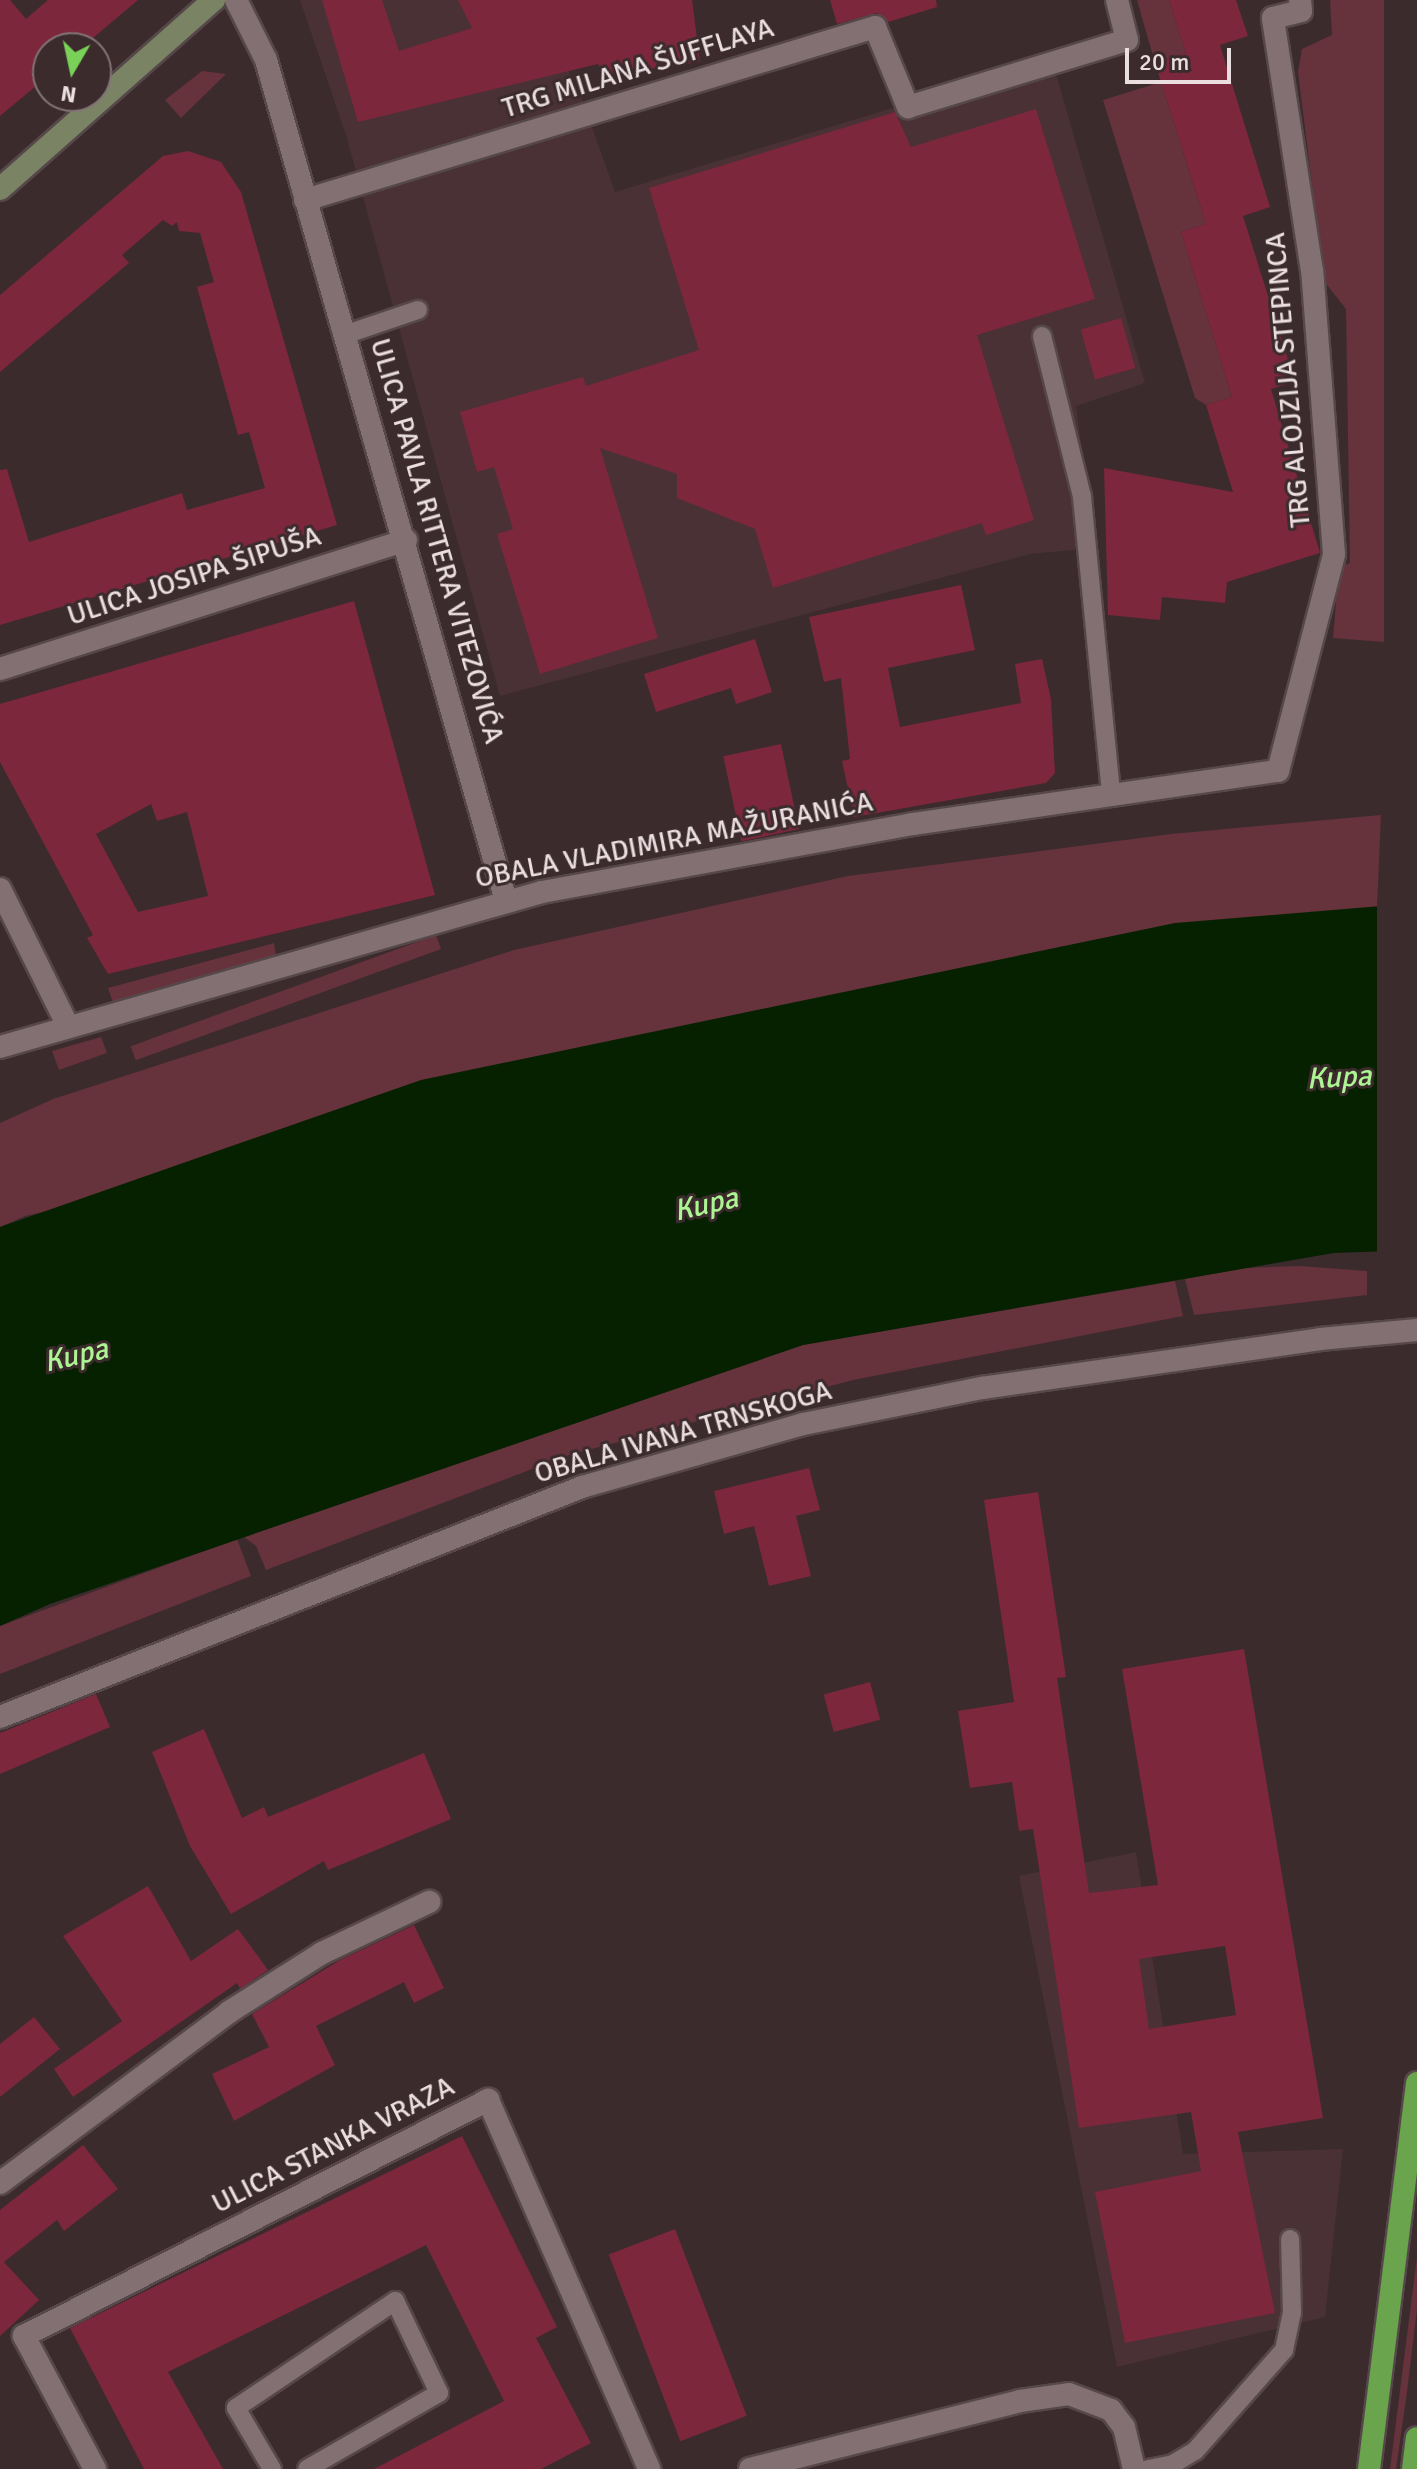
<!DOCTYPE html>
<html>
<head>
<meta charset="utf-8">
<style>
  body { margin:0 }
  #map { position:relative; width:1417px; height:2469px; overflow:hidden; background:#3b2b2d; font-family:Signika,sans-serif }
  div>[style] { position:absolute }
  .built>* { inset:0; background:#493135 }
  .green>* { inset:0; background:#66323c; transform-origin:0 0 }
  .water>* { inset:0; background:#062100 }
  .pier>* { inset:0; background:#3b2b2d; transform-origin:0 0 }
  .building>* { inset:0; background:#7c273c; transform-origin:0 0 }
  .roads { filter:drop-shadow(2px 0 #56484a) drop-shadow(-2px 0 #56484a) drop-shadow(0 2px #56484a) drop-shadow(0 -2px #56484a) }
  .service>* { height:18px; margin:-9px; padding:0 9px; transform-origin:9px; border-radius:9px; background:#837072 }
  .minor>* { height:22px; margin:-11px; padding:0 11px; transform-origin:11px; border-radius:11px; background:#837072 }
  .tertiary>* { height:22px; margin:-11px; padding:0 11px; transform-origin:11px; border-radius:11px; background:#837072 }
  .secondary>* { height:22px; margin:-11px; padding:0 11px; transform-origin:11px; border-radius:11px; background:#7a8464 }
  .trunk>* { height:22px; margin:-11px; padding:0 11px; transform-origin:11px; border-radius:11px; background:#6aa54d }
  span { translate:-50% -50%; white-space:nowrap; text-align:center; line-height:1.15; -webkit-text-stroke:6px #3b2b2d; paint-order:stroke }
  .street-label { font-size:28px; color:#eadee0 }
  .water-label { font-size:30px; color:#adf593; font-style:italic }
  .north { position:absolute; left:32px; top:32px; width:80px; height:80px; box-sizing:border-box; background:#3b2b2d; border:2px solid #817375; border-radius:50%; rotate:189deg; font-size:22px; font-weight:700; line-height:32px; text-align:center; color:#eadee0 }
  .north::after { content:''; display:block; margin:auto; width:28px; height:36px; background:#7ad157; clip-path:polygon(50% 0,100% 100%,50% 72%,0 100%) }
  .scale { position:absolute; left:1125px; top:48px; width:106px; height:36px; box-sizing:border-box; border:4px solid #eadee0; border-top:0; padding-left:10px; font-size:24px; line-height:28px; white-space:nowrap; color:#eadee0; -webkit-text-stroke:6px #3b2b2d; paint-order:stroke }
</style>
</head>
<body>
<div id="map">
  <div class="built">
    <i style="clip-path:polygon(300px 0,535px 0,583px 102px,615px 192px,1052px 60px,1145px 383px,1076px 406px,1095px 548px,1030px 554px,500px 696px,346px 135px)"></i>
    <i style="clip-path:polygon(1136px 1852px,1183px 2154px,1343px 2149px,1325px 2317px,1117px 2367px,1019px 1876px)"></i>
  </div>
  <div class="green">
    <i style="clip-path:polygon(1137px 0,1169px 0,1186px 53px,1155px 63px)"></i>
    <i style="clip-path:polygon(1330px 0,1384px 0,1384px 642px,1333px 638px,1339px 567px,1350px 563px,1346px 309px,1324px 281px,1298px 72px,1302px 49px,1332px 35px)"></i>
    <i style="clip-path:polygon(202px 71px,226px 74px,181px 118px,165px 100px)"></i>
    <i style="clip-path:polygon(1161px 82px,1206px 224px,1181px 232px,1232px 397px,1206px 405px,1195px 398px,1103px 100px)"></i>
    <i style="clip-path:polygon(1381px 815px,1377px 909px,25px 1216px,0 1227px,0 1123px,53px 1099px,514px 950px,848px 876px,1171px 834px)"></i>
    <i style="left:436px;top:935px;width:15px;height:325px;rotate:70deg"></i>
    <i style="clip-path:polygon(274px 943px,276px 956px,113px 1003px,108px 988px)"></i>
    <i style="clip-path:polygon(101px 1037px,107px 1053px,59px 1070px,52px 1051px)"></i>
    <i style="clip-path:polygon(1299px 1266px,1367px 1271px,1367px 1295px,1194px 1315px,1185px 1279px,1245px 1268px)"></i>
    <i style="clip-path:polygon(1175px 1281px,1183px 1316px,853px 1380px,569px 1455px,266px 1570px,256px 1546px,244px 1537px,803px 1345px)"></i>
    <i style="clip-path:polygon(237px 1539px,251px 1576px,0 1674px,0 1626px)"></i>
    <i style="clip-path:polygon(1417px 2257px,1417px 2309px,1407px 2392px,1396px 2469px,1390px 2469px)"></i>
  </div>
  <div class="water">
    <i style="clip-path:polygon(1417px 903px,1417px 1250px,1334px 1253px,803px 1345px,50px 1604px,0 1626px,0 1227px,421px 1080px,1175px 923px)"></i>
  </div>
  <div class="pier">
    <i style="left:1417px;top:899px;width:355px;height:40px;rotate:90deg"></i>
  </div>
  <div class="building">
    <i style="clip-path:polygon(0 0,10px 0,26px 19px,48px 0,138px 0,81px 48px,48px 48px,48px 76px,0 116px)"></i>
    <i style="clip-path:polygon(322px 0,382px 0,399px 51px,472px 28px,458px 0,692px 0,700px 62px,604px 75px,598px 64px,358px 122px)"></i>
    <i style="clip-path:polygon(830px 0,936px 0,937px 7px,888px 22px,877px 13px,837px 24px)"></i>
    <i style="clip-path:polygon(1169px 0,1236px 0,1248px 36px,1220px 45px,1270px 207px,1243px 216px,1295px 382px,1271px 389px,1320px 553px,1227px 582px,1225px 603px,1162px 597px,1160px 620px,1108px 615px,1104px 468px,1233px 492px,1206px 405px,1232px 397px,1181px 232px,1206px 224px,1155px 63px,1186px 53px)"></i>
    <i style="clip-path:polygon(1036px 109px,1095px 299px,977px 335px,1034px 520px,986px 535px,982px 523px,773px 588px,755px 529px,677px 498px,677px 474px,600px 448px,658px 638px,540px 674px,497px 534px,513px 529px,494px 467px,477px 472px,460px 412px,583px 377px,586px 386px,699px 350px,649px 188px,895px 112px,911px 147px)"></i>
    <i style="clip-path:polygon(188px 151px,221px 162px,241px 192px,337px 525px,0 625px,0 470px,7px 469px,29px 542px,182px 493px,187px 510px,265px 488px,249px 432px,238px 435px,197px 287px,214px 282px,200px 233px,179px 231px,177px 222px,172px 226px,163px 220px,122px 255px,129px 263px,0 372px,0 295px,163px 156px)"></i>
    <i style="left:1121px;top:318px;width:52px;height:42px;rotate:74deg"></i>
    <i style="clip-path:polygon(961px 585px,975px 650px,888px 668px,900px 727px,1021px 703px,1015px 664px,1042px 659px,1051px 699px,1055px 773px,1046px 783px,854px 817px,842px 761px,850px 759px,841px 678px,824px 682px,809px 617px)"></i>
    <i style="clip-path:polygon(evenodd,354px 601px,435px 895px,108px 974px,87px 938px,93px 935px,0 762px,0 704px,354px 601px,151px 804px,157px 821px,187px 812px,208px 896px,138px 912px,96px 834px,151px 804px)"></i>
    <i style="clip-path:polygon(755px 639px,772px 692px,736px 704px,731px 688px,656px 712px,644px 674px)"></i>
    <i style="left:781px;top:744px;width:87px;height:59px;rotate:78deg"></i>
    <i style="clip-path:polygon(809px 1468px,820px 1510px,796px 1516px,811px 1576px,769px 1586px,754px 1526px,724px 1534px,714px 1491px)"></i>
    <i style="clip-path:polygon(evenodd,1038px 1492px,1066px 1677px,1057px 1678px,1089px 1893px,1158px 1885px,1122px 1669px,1244px 1649px,1323px 2118px,1238px 2132px,1275px 2313px,1125px 2343px,1095px 2192px,1201px 2171px,1191px 2112px,1079px 2128px,1033px 1829px,1019px 1831px,1012px 1782px,970px 1788px,958px 1711px,1014px 1702px,984px 1500px,1038px 1492px,1225px 1946px,1236px 2015px,1149px 2029px,1139px 1959px,1225px 1946px)"></i>
    <i style="left:870px;top:1682px;width:39px;height:48px;rotate:75deg"></i>
    <i style="clip-path:polygon(96px 1694px,110px 1727px,0 1774px,0 1733px)"></i>
    <i style="clip-path:polygon(204px 1729px,242px 1818px,264px 1807px,268px 1817px,424px 1753px,451px 1819px,328px 1870px,324px 1861px,231px 1914px,190px 1846px,152px 1752px)"></i>
    <i style="clip-path:polygon(148px 1886px,191px 1961px,238px 1929px,268px 1970px,240px 1989px,237px 1983px,73px 2097px,54px 2069px,122px 2021px,63px 1936px)"></i>
    <i style="clip-path:polygon(414px 1925px,444px 1988px,414px 2003px,404px 1982px,316px 2026px,335px 2065px,234px 2121px,212px 2074px,269px 2047px,252px 2014px,340px 1960px)"></i>
    <i style="clip-path:polygon(34px 2017px,60px 2049px,0 2097px,0 2044px)"></i>
    <i style="clip-path:polygon(462px 2136px,557px 2327px,536px 2338px,591px 2443px,541px 2469px,374px 2469px,504px 2401px,426px 2245px,168px 2372px,223px 2469px,144px 2469px,70px 2328px)"></i>
    <i style="clip-path:polygon(83px 2145px,118px 2189px,64px 2231px,57px 2220px,4px 2262px,39px 2300px,0 2336px,0 2210px)"></i>
    <i style="left:675px;top:2229px;width:200px;height:71px;rotate:69deg"></i>
  </div>
  <div class="roads">
    <div class="service">
      <i style="left:347px;top:334px;width:75px;rotate:-18.7deg"></i>
      <i style="left:1042px;top:336px;width:166px;rotate:76deg"></i>
      <i style="left:1082px;top:497px;width:297px;rotate:84.4deg"></i>
      <i style="left:272px;top:2469px;width:71px;rotate:-120.5deg"></i>
      <i style="left:236px;top:2408px;width:192px;rotate:-33.9deg"></i>
      <i style="left:395px;top:2301px;width:102px;rotate:64.4deg"></i>
      <i style="left:439px;top:2393px;width:152px;rotate:150.1deg"></i>
      <i style="left:1148px;top:2469px;width:25px;rotate:-11deg"></i>
      <i style="left:1173px;top:2464px;width:26px;rotate:-31deg"></i>
      <i style="left:1195px;top:2451px;width:135px;rotate:-48.6deg"></i>
      <i style="left:1284px;top:2350px;width:38px;rotate:-78deg"></i>
      <i style="left:1292px;top:2313px;width:74px;rotate:-91.5deg"></i>
    </div>
    <div class="minor">
      <i style="left:236px;top:0;width:67px;rotate:63.4deg"></i>
      <i style="left:266px;top:60px;width:875px;rotate:74.07deg"></i>
      <i style="left:305px;top:200px;width:596px;rotate:-16.88deg"></i>
      <i style="left:875px;top:27px;width:87px;rotate:67.6deg"></i>
      <i style="left:908px;top:107px;width:229px;rotate:-17deg"></i>
      <i style="left:1127px;top:40px;width:41px;rotate:-104deg"></i>
      <i style="left:0;top:669px;width:426px;rotate:-17.6deg"></i>
      <i style="left:0;top:889px;width:153px;rotate:63.6deg"></i>
      <i style="left:0;top:1047px;width:564px;rotate:-15.96deg"></i>
      <i style="left:542px;top:892px;width:377px;rotate:-10.4deg"></i>
      <i style="left:913px;top:824px;width:369px;rotate:-8.3deg"></i>
      <i style="left:1278px;top:771px;width:224px;rotate:-75.5deg"></i>
      <i style="left:1334px;top:554px;width:284px;rotate:-94.4deg"></i>
      <i style="left:1312px;top:271px;width:256px;rotate:-98.8deg"></i>
      <i style="left:1273px;top:18px;width:29px;rotate:-14deg"></i>
      <i style="left:1301px;top:11px;width:11px;rotate:-95deg"></i>
      <i style="left:0;top:2183px;width:286px;rotate:-36.7deg"></i>
      <i style="left:229px;top:2012px;width:110px;rotate:-32.4deg"></i>
      <i style="left:322px;top:1953px;width:119px;rotate:-25.5deg"></i>
      <i style="left:95px;top:2469px;width:151px;rotate:-118.1deg"></i>
      <i style="left:24px;top:2336px;width:521px;rotate:-26.96deg"></i>
      <i style="left:488px;top:2100px;width:403px;rotate:66.4deg"></i>
      <i style="left:750px;top:2469px;width:278px;rotate:-14.1deg"></i>
      <i style="left:1020px;top:2401px;width:49px;rotate:-8.1deg"></i>
      <i style="left:1069px;top:2394px;width:45px;rotate:20.9deg"></i>
      <i style="left:1111px;top:2410px;width:21px;rotate:53deg"></i>
      <i style="left:1124px;top:2427px;width:43px;rotate:76.6deg"></i>
    </div>
    <div class="tertiary">
      <i style="left:0;top:1717px;width:626px;rotate:-21.56deg"></i>
      <i style="left:582px;top:1487px;width:230px;rotate:-15.9deg"></i>
      <i style="left:803px;top:1424px;width:183px;rotate:-11.4deg"></i>
      <i style="left:982px;top:1388px;width:342px;rotate:-8.2deg"></i>
      <i style="left:1320px;top:1339px;width:97px;rotate:-5.3deg"></i>
    </div>
    <div class="secondary">
      <i style="left:0;top:189px;width:286px;rotate:-41.5deg"></i>
    </div>
    <div class="trunk">
      <i style="left:1369px;top:2469px;width:389px;rotate:-82.9deg"></i>
      <i style="left:1413px;top:2469px;width:31px;rotate:-83deg"></i>
    </div>
  </div>
  <div class="street-label">
    <span style="left:638px;top:68px;rotate:-17deg">TRG MILANA ŠUFFLAYA</span>
    <span style="left:1288px;top:380px;rotate:-95deg">TRG ALOJZIJA STEPINCA</span>
    <span style="left:437px;top:541px;rotate:74deg">ULICA PAVLA RITTERA VITEZOVIĆA</span>
    <span style="left:194px;top:576px;rotate:-18deg">ULICA JOSIPA ŠIPUŠA</span>
    <span style="left:674px;top:840px;rotate:-11deg">OBALA VLADIMIRA MAŽURANIĆA</span>
    <span style="left:683px;top:1432px;rotate:-16deg">OBALA IVANA TRNSKOGA</span>
    <span style="left:333px;top:2145px;rotate:-27deg">ULICA STANKA VRAZA</span>
  </div>
  <div class="water-label">
    <span style="left:1339px;top:1078px;rotate:-3deg">Kupa</span>
    <span style="left:706px;top:1205px;rotate:-13deg">Kupa</span>
    <span style="left:76px;top:1356px;rotate:-13deg">Kupa</span>
  </div>
  <div class="north">N</div>
  <div class="scale">20 m</div>
</div>
</body>
</html>
